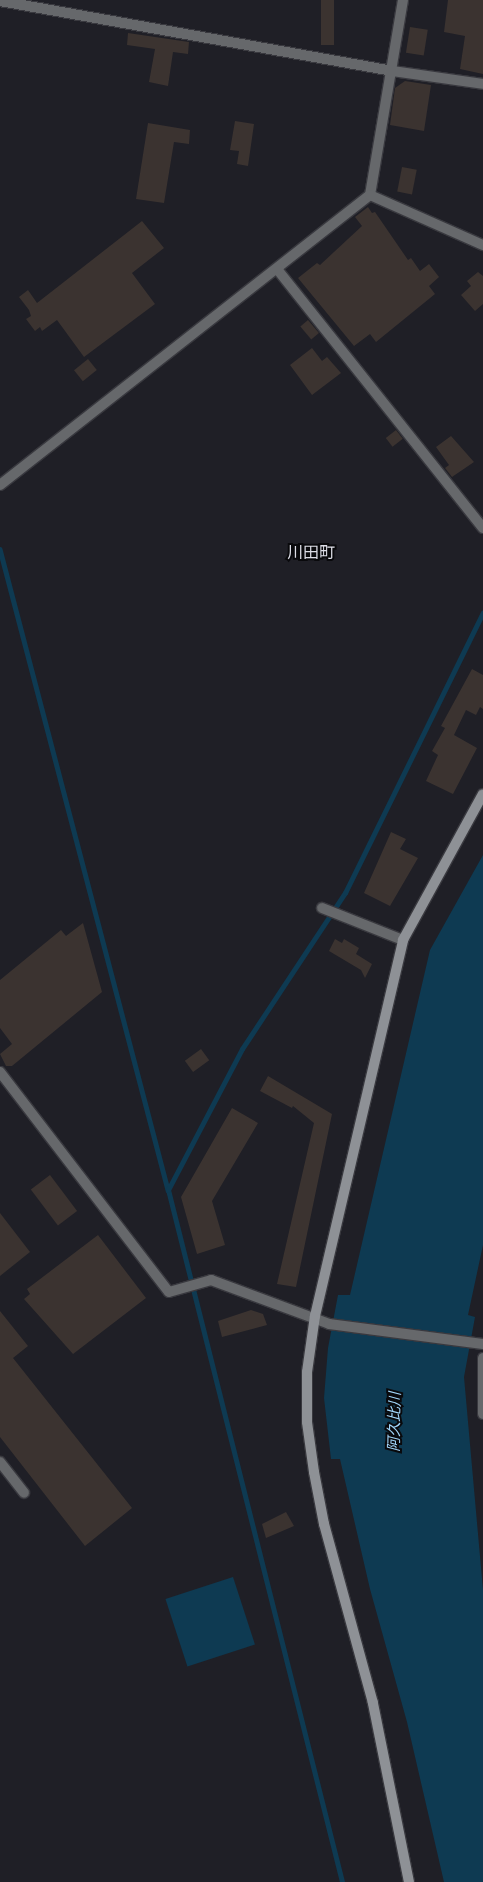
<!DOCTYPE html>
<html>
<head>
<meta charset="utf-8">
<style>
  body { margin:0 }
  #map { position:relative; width:483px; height:1882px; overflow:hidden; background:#1f1f26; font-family:"Alegreya Sans","Noto Sans JP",sans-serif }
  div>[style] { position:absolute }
  .water>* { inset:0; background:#0e3a52; transform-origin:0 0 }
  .stream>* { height:4.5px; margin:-2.25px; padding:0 2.25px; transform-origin:2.25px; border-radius:2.25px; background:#0e3a52 }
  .building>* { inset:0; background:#3b3330; transform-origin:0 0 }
  .roads { filter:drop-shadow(1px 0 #39393f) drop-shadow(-1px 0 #39393f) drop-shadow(0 1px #39393f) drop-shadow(0 -1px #39393f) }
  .street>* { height:10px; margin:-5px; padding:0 5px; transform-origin:5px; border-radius:5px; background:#66686b }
  .secondary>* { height:10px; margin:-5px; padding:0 5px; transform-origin:5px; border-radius:5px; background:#8e9196 }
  span { translate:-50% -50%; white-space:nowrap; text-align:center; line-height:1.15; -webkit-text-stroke:4px #09090c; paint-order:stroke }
  .water-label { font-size:15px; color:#a1d6fa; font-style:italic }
  .quarter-label { font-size:16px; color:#dcdde6 }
</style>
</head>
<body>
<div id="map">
  <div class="water">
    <i style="clip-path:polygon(483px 855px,483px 1245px,468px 1315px,475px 1317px,464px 1377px,483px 1590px,483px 1882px,444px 1882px,407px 1722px,370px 1589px,340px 1459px,331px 1459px,324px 1398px,328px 1348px,338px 1295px,350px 1295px,430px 950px)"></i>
    <i style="left:233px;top:1577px;width:71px;height:71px;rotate:72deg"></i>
  </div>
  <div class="stream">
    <i style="left:0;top:549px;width:663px;rotate:75.31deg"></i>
    <i style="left:342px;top:1882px;width:714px;rotate:-104.11deg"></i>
    <i style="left:168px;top:1190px;width:159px;rotate:-62.3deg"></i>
    <i style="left:242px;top:1049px;width:187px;rotate:-56.6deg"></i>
    <i style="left:345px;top:893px;width:312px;rotate:-63.8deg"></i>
  </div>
  <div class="building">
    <i style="left:321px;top:0;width:13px;height:45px"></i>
    <i style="clip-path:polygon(448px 0,483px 0,483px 74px,460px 69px,465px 36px,444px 32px)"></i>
    <i style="left:410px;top:27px;width:18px;height:26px;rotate:9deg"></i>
    <i style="clip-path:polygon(128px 33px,189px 42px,188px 54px,173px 52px,168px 86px,149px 82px,155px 49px,127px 45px)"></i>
    <i style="clip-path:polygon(405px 81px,431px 85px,424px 131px,390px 125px,395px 88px)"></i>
    <i style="clip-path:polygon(235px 121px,254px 124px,248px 166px,237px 164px,239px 151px,230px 150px)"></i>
    <i style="clip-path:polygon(148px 123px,190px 130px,189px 144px,174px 142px,164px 203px,136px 199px)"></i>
    <i style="left:402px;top:167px;width:15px;height:25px;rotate:11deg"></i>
    <i style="clip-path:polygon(368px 207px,372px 213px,375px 212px,408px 260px,411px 258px,420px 271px,429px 264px,439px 277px,429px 286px,435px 294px,376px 342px,370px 334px,354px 346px,298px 278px,317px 263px,320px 265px,362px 226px,355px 217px)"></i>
    <i style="clip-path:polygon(142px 221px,164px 248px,132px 273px,155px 304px,84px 357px,57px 320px,42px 331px,40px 327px,35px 331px,26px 319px,31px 316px,29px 310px,19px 297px,28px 290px,37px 303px)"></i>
    <i style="clip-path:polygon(478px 272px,483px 276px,483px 304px,475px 311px,461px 295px,471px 286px,467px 281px)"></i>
    <i style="left:308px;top:320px;width:17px;height:10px;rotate:50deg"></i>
    <i style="clip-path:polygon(312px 348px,322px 361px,327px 357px,341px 373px,312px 395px,290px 365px)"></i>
    <i style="left:88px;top:359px;width:14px;height:18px;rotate:51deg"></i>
    <i style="left:396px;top:430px;width:11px;height:13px;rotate:52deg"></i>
    <i style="clip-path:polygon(451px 436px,474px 462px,452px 477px,445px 468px,449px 465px,436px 447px)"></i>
    <i style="clip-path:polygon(472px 669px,483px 675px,483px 709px,480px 707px,476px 715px,466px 710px,454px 735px,477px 748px,453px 794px,426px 781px,438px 755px,432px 751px,445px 728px,441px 726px)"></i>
    <i style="clip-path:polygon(391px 832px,406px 839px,400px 849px,418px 858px,390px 906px,364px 893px)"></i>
    <i style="clip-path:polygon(83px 923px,102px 992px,12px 1066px,6px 1066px,0 1054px,12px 1044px,0 1028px,0 980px,61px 930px,66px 936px)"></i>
    <i style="clip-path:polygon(335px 939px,342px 943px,344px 939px,359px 948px,356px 954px,372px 964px,365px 978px,361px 970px,329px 951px)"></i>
    <i style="left:201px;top:1049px;width:14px;height:20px;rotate:54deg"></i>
    <i style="clip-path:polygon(268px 1076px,332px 1114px,296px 1287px,277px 1284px,314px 1123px,293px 1106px,292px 1108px,260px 1091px)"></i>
    <i style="clip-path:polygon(232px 1108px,258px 1123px,212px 1201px,225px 1245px,197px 1254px,181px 1197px)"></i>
    <i style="left:50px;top:1175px;width:45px;height:24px;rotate:53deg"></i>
    <i style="clip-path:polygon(0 1213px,30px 1252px,0 1276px)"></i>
    <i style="clip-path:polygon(98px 1235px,146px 1298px,73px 1354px,24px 1299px,30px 1294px,27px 1289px)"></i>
    <i style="clip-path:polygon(251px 1310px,263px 1314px,267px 1325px,222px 1337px,218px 1321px)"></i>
    <i style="clip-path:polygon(0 1311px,28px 1346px,13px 1358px,132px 1508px,85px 1546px,0 1437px)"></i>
    <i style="clip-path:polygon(286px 1512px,294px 1526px,266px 1538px,262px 1524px)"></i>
  </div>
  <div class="roads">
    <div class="street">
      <i style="left:0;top:1px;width:398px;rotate:10.1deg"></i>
      <i style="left:392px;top:71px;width:92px;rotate:8.1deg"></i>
      <i style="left:370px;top:195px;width:198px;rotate:-80.4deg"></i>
      <i style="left:277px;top:269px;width:331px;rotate:51.5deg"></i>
      <i style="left:0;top:485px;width:470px;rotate:-38.1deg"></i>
      <i style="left:370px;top:195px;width:124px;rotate:23.9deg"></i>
      <i style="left:322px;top:908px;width:87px;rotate:21.6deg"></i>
      <i style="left:0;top:1072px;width:277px;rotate:52.5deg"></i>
      <i style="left:169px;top:1292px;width:44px;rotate:-15.9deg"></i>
      <i style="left:211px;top:1280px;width:126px;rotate:20.4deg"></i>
      <i style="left:329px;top:1324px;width:155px;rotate:7.4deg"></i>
      <i style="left:483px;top:1358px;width:56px;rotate:90deg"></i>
      <i style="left:0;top:1462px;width:39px;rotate:52deg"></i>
    </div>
    <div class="secondary">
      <i style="left:409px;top:1882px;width:183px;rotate:-101.4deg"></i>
      <i style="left:373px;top:1703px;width:186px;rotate:-105.3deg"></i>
      <i style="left:324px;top:1524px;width:53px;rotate:-100.9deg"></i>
      <i style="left:314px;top:1472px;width:50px;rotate:-98deg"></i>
      <i style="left:307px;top:1422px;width:50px;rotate:-90deg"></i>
      <i style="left:307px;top:1372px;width:57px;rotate:-81.9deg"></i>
      <i style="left:315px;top:1316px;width:386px;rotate:-76.8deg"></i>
      <i style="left:403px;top:940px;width:166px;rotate:-61.3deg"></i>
    </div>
  </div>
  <div class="water-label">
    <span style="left:395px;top:1422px;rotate:-89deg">阿久比川</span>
  </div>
  <div class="quarter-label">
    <span style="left:311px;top:553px">川田町</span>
  </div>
</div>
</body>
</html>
